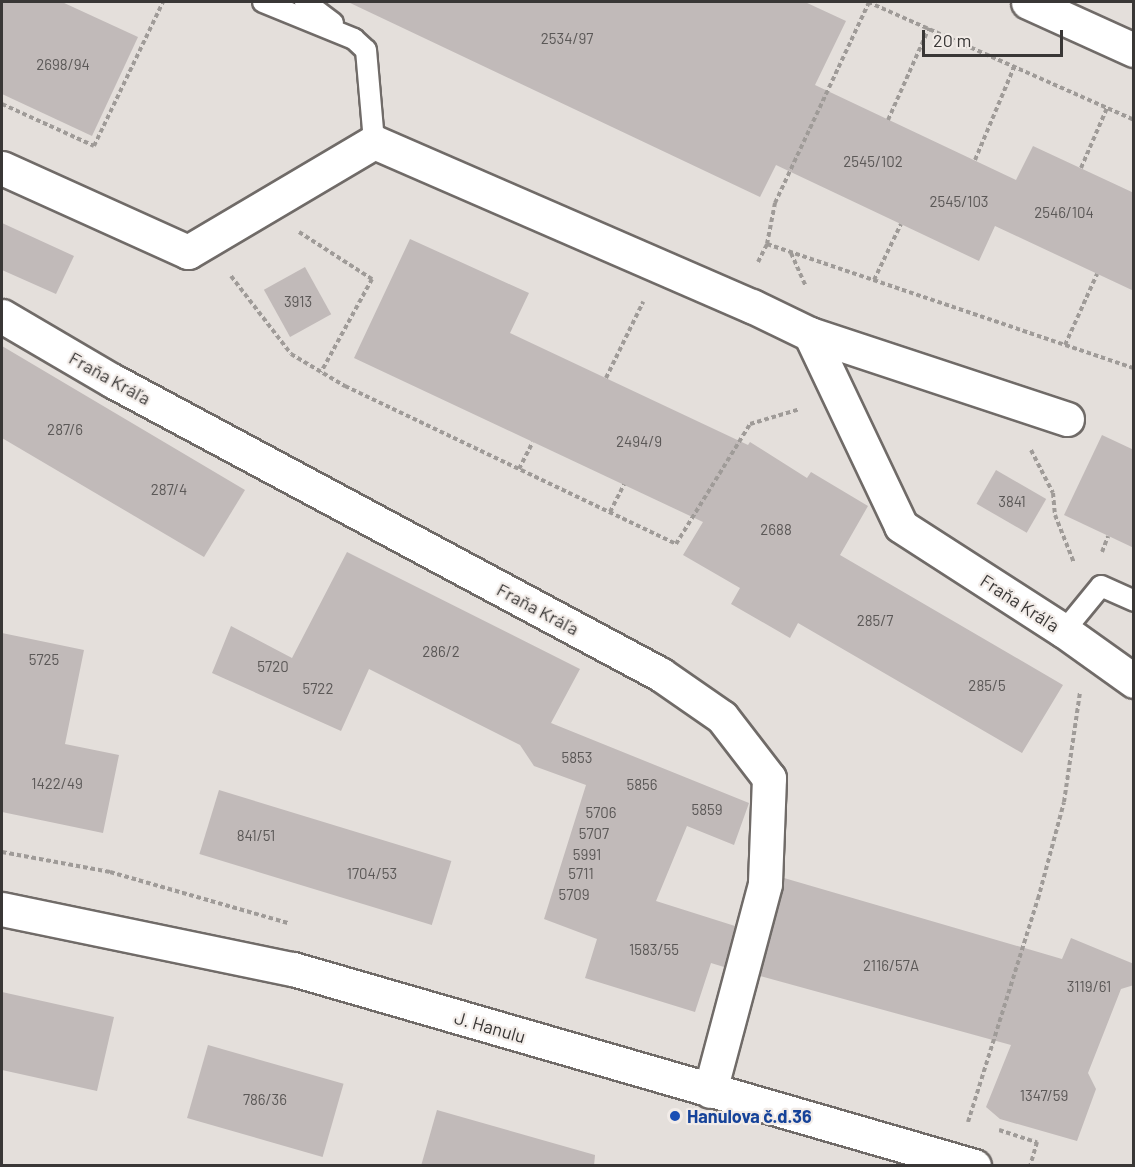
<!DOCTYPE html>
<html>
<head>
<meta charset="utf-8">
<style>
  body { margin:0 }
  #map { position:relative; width:1135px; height:1167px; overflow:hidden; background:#e4dfdb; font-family:Barlow,sans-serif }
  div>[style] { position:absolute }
  .building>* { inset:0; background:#c1bab9; transform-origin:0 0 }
  .path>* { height:4px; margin-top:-2px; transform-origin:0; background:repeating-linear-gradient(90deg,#9f9b98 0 4.5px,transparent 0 7.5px) }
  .roads { filter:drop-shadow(2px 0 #706b68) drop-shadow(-2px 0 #706b68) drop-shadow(0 2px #706b68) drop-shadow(0 -2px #706b68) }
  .lane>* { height:20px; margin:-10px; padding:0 10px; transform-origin:10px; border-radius:10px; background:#fff }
  .street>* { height:33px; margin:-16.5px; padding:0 16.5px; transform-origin:16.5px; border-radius:16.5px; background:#fff }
  .dots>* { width:16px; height:16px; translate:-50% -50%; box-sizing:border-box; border:3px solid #f2ece8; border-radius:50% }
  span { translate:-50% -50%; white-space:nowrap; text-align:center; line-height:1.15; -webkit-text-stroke:4.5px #f2ece8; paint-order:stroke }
  .number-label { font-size:15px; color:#5b5857 }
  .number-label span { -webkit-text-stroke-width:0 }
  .street-label { font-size:18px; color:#393736 }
  .transit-label { font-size:18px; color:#164399; font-weight:700 }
  .left { translate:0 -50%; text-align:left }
  .frame { position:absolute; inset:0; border:3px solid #393736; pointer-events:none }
  .scale { position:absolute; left:922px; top:30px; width:141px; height:27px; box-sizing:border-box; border:3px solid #393736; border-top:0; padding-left:8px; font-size:18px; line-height:21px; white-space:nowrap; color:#393736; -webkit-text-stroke:4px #f2ece8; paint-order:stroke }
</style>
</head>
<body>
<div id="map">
  <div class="building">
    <i style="clip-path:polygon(2px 2px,62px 2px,138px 37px,92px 136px,2px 94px)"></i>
    <i style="clip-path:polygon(348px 2px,805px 2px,846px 21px,815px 85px,1016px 180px,1033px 146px,1134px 193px,1134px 291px,995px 226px,979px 261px,776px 165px,760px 197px)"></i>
    <i style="clip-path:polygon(2px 223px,74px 256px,56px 294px,2px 270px)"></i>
    <i style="clip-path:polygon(410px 239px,529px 293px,510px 333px,748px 445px,750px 442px,807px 478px,811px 472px,868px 506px,840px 555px,1063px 685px,1022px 753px,798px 623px,790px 638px,731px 604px,740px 588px,683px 555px,703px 522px,354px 358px)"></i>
    <i style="left:305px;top:267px;width:54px;height:47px;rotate:61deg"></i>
    <i style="clip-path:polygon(2px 346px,245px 490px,204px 557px,2px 438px)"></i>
    <i style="clip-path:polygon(1102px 435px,1134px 450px,1134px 548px,1064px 515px)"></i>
    <i style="left:996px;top:470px;width:58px;height:39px;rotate:30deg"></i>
    <i style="clip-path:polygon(347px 552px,580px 669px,551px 723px,749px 803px,734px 845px,687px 826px,656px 901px,735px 926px,724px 967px,711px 963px,695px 1012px,585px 978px,597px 939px,544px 919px,586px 785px,534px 766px,520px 745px,369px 669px,341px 731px,212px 673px,231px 626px,292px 658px)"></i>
    <i style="clip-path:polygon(2px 633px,84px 650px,65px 744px,119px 755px,103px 833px,2px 812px)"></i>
    <i style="left:219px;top:790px;width:243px;height:67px;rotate:17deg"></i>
    <i style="clip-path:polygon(784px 878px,1062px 959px,1071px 938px,1134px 964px,1134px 985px,1121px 989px,1088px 1073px,1096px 1089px,1077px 1141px,1000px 1119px,986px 1107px,1011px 1045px,760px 976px)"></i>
    <i style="clip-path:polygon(2px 992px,114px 1017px,97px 1091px,2px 1070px)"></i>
    <i style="left:208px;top:1045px;width:141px;height:76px;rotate:16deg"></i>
    <i style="clip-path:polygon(437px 1110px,595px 1155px,594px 1166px,421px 1166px)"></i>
  </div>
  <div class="path">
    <i style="left:868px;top:2px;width:291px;rotate:23.9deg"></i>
    <i style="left:2px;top:104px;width:101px;rotate:24.5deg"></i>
    <i style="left:94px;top:146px;width:160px;rotate:-64.4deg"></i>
    <i style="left:888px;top:120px;width:101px;rotate:-66deg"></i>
    <i style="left:975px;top:160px;width:101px;rotate:-67.2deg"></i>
    <i style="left:1081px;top:168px;width:65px;rotate:-66.6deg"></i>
    <i style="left:299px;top:232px;width:87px;rotate:32.8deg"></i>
    <i style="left:372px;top:279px;width:106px;rotate:118.7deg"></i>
    <i style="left:767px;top:244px;width:42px;rotate:-79deg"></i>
    <i style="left:775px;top:203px;width:222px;rotate:-64.9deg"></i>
    <i style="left:791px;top:253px;width:35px;rotate:66deg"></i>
    <i style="left:758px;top:262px;width:20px;rotate:-63deg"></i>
    <i style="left:767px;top:244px;width:387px;rotate:18.7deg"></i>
    <i style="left:231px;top:276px;width:98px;rotate:52.4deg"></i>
    <i style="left:291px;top:354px;width:63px;rotate:30.7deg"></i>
    <i style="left:345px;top:386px;width:367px;rotate:25.5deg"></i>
    <i style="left:676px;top:544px;width:141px;rotate:-58.3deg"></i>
    <i style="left:750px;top:424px;width:52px;rotate:-16.7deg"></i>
    <i style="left:874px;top:280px;width:62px;rotate:-64.3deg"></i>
    <i style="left:1065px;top:345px;width:78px;rotate:-65.7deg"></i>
    <i style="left:606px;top:378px;width:85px;rotate:-64deg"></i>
    <i style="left:1031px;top:450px;width:48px;rotate:62.9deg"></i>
    <i style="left:1053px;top:493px;width:22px;rotate:85deg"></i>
    <i style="left:1055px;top:515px;width:52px;rotate:68.4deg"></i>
    <i style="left:519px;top:469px;width:30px;rotate:-63deg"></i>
    <i style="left:610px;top:512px;width:31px;rotate:-63deg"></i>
    <i style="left:1102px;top:552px;width:17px;rotate:-69deg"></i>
    <i style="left:2px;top:852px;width:110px;rotate:10.5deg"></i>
    <i style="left:110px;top:872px;width:185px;rotate:16deg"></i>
    <i style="left:968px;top:1122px;width:234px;rotate:-72.6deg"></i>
    <i style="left:1038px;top:899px;width:100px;rotate:-75deg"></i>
    <i style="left:1064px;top:802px;width:111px;rotate:-81.7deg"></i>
    <i style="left:999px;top:1130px;width:40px;rotate:18deg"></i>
    <i style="left:1037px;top:1142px;width:25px;rotate:106deg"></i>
  </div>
  <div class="roads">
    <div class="lane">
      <i style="left:263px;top:2px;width:98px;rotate:22.1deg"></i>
      <i style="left:354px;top:39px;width:16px;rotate:43deg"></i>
      <i style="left:366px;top:50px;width:92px;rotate:85deg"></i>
      <i style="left:305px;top:2px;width:35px;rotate:37deg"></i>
      <i style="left:1064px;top:631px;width:58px;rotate:-50.6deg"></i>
      <i style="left:1101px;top:586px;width:36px;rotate:24deg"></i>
    </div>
    <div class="street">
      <i style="left:1028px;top:2px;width:116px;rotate:24.4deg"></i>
      <i style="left:2px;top:168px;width:204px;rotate:24.3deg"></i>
      <i style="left:188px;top:252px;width:216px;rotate:-30.6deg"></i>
      <i style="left:374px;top:142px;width:412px;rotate:23.5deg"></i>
      <i style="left:752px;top:306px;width:64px;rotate:25.8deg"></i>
      <i style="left:2px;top:316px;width:129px;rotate:30.4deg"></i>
      <i style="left:113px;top:381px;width:621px;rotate:28.18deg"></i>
      <i style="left:660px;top:674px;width:75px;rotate:34.7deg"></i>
      <i style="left:722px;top:717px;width:77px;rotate:52.4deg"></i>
      <i style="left:769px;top:778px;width:106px;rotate:92.2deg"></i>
      <i style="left:765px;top:884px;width:214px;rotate:104.9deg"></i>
      <i style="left:1067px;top:419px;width:271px;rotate:-161.7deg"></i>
      <i style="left:810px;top:334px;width:212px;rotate:64.6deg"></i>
      <i style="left:901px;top:526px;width:194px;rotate:32.8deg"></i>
      <i style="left:1064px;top:631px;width:86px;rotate:35.5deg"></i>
      <i style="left:2px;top:909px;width:297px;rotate:11.7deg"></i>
      <i style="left:293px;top:969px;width:709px;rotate:16.13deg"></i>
    </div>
  </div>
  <div class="dots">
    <i style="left:675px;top:1116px;background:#1a4fb4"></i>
  </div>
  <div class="number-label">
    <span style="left:567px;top:39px">2534/97</span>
    <span style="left:63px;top:65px">2698/94</span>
    <span style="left:873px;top:162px">2545/102</span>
    <span style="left:959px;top:202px">2545/103</span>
    <span style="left:1064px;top:213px">2546/104</span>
    <span style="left:298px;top:302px">3913</span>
    <span style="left:65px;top:430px">287/6</span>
    <span style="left:639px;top:442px">2494/9</span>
    <span style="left:169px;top:490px">287/4</span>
    <span style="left:1012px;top:502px">3841</span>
    <span style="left:776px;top:530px">2688</span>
    <span style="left:875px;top:621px">285/7</span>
    <span style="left:441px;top:652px">286/2</span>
    <span style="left:44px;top:660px">5725</span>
    <span style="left:273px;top:667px">5720</span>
    <span style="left:987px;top:686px">285/5</span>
    <span style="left:318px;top:689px">5722</span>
    <span style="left:577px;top:758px">5853</span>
    <span style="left:57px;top:784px">1422/49</span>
    <span style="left:642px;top:785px">5856</span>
    <span style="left:707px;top:810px">5859</span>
    <span style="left:601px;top:813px">5706</span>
    <span style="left:594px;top:834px">5707</span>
    <span style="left:256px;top:836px">841/51</span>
    <span style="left:587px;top:855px">5991</span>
    <span style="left:372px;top:874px">1704/53</span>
    <span style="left:581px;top:874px">5711</span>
    <span style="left:574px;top:895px">5709</span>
    <span style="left:654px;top:950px">1583/55</span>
    <span style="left:891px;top:966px">2116/57A</span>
    <span style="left:1089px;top:987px">3119/61</span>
    <span style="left:1044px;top:1096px">1347/59</span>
    <span style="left:265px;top:1100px">786/36</span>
  </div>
  <div class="street-label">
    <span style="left:110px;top:378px;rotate:29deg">Fraňa Kráľa</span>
    <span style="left:1020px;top:603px;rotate:33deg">Fraňa Kráľa</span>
    <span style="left:538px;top:609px;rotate:28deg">Fraňa Kráľa</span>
    <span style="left:490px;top:1027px;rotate:16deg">J. Hanulu</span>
  </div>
  <div class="transit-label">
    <span class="left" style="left:687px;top:1116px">Hanulova č.d.36</span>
  </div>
  <div class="frame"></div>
  <div class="scale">20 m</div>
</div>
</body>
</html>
